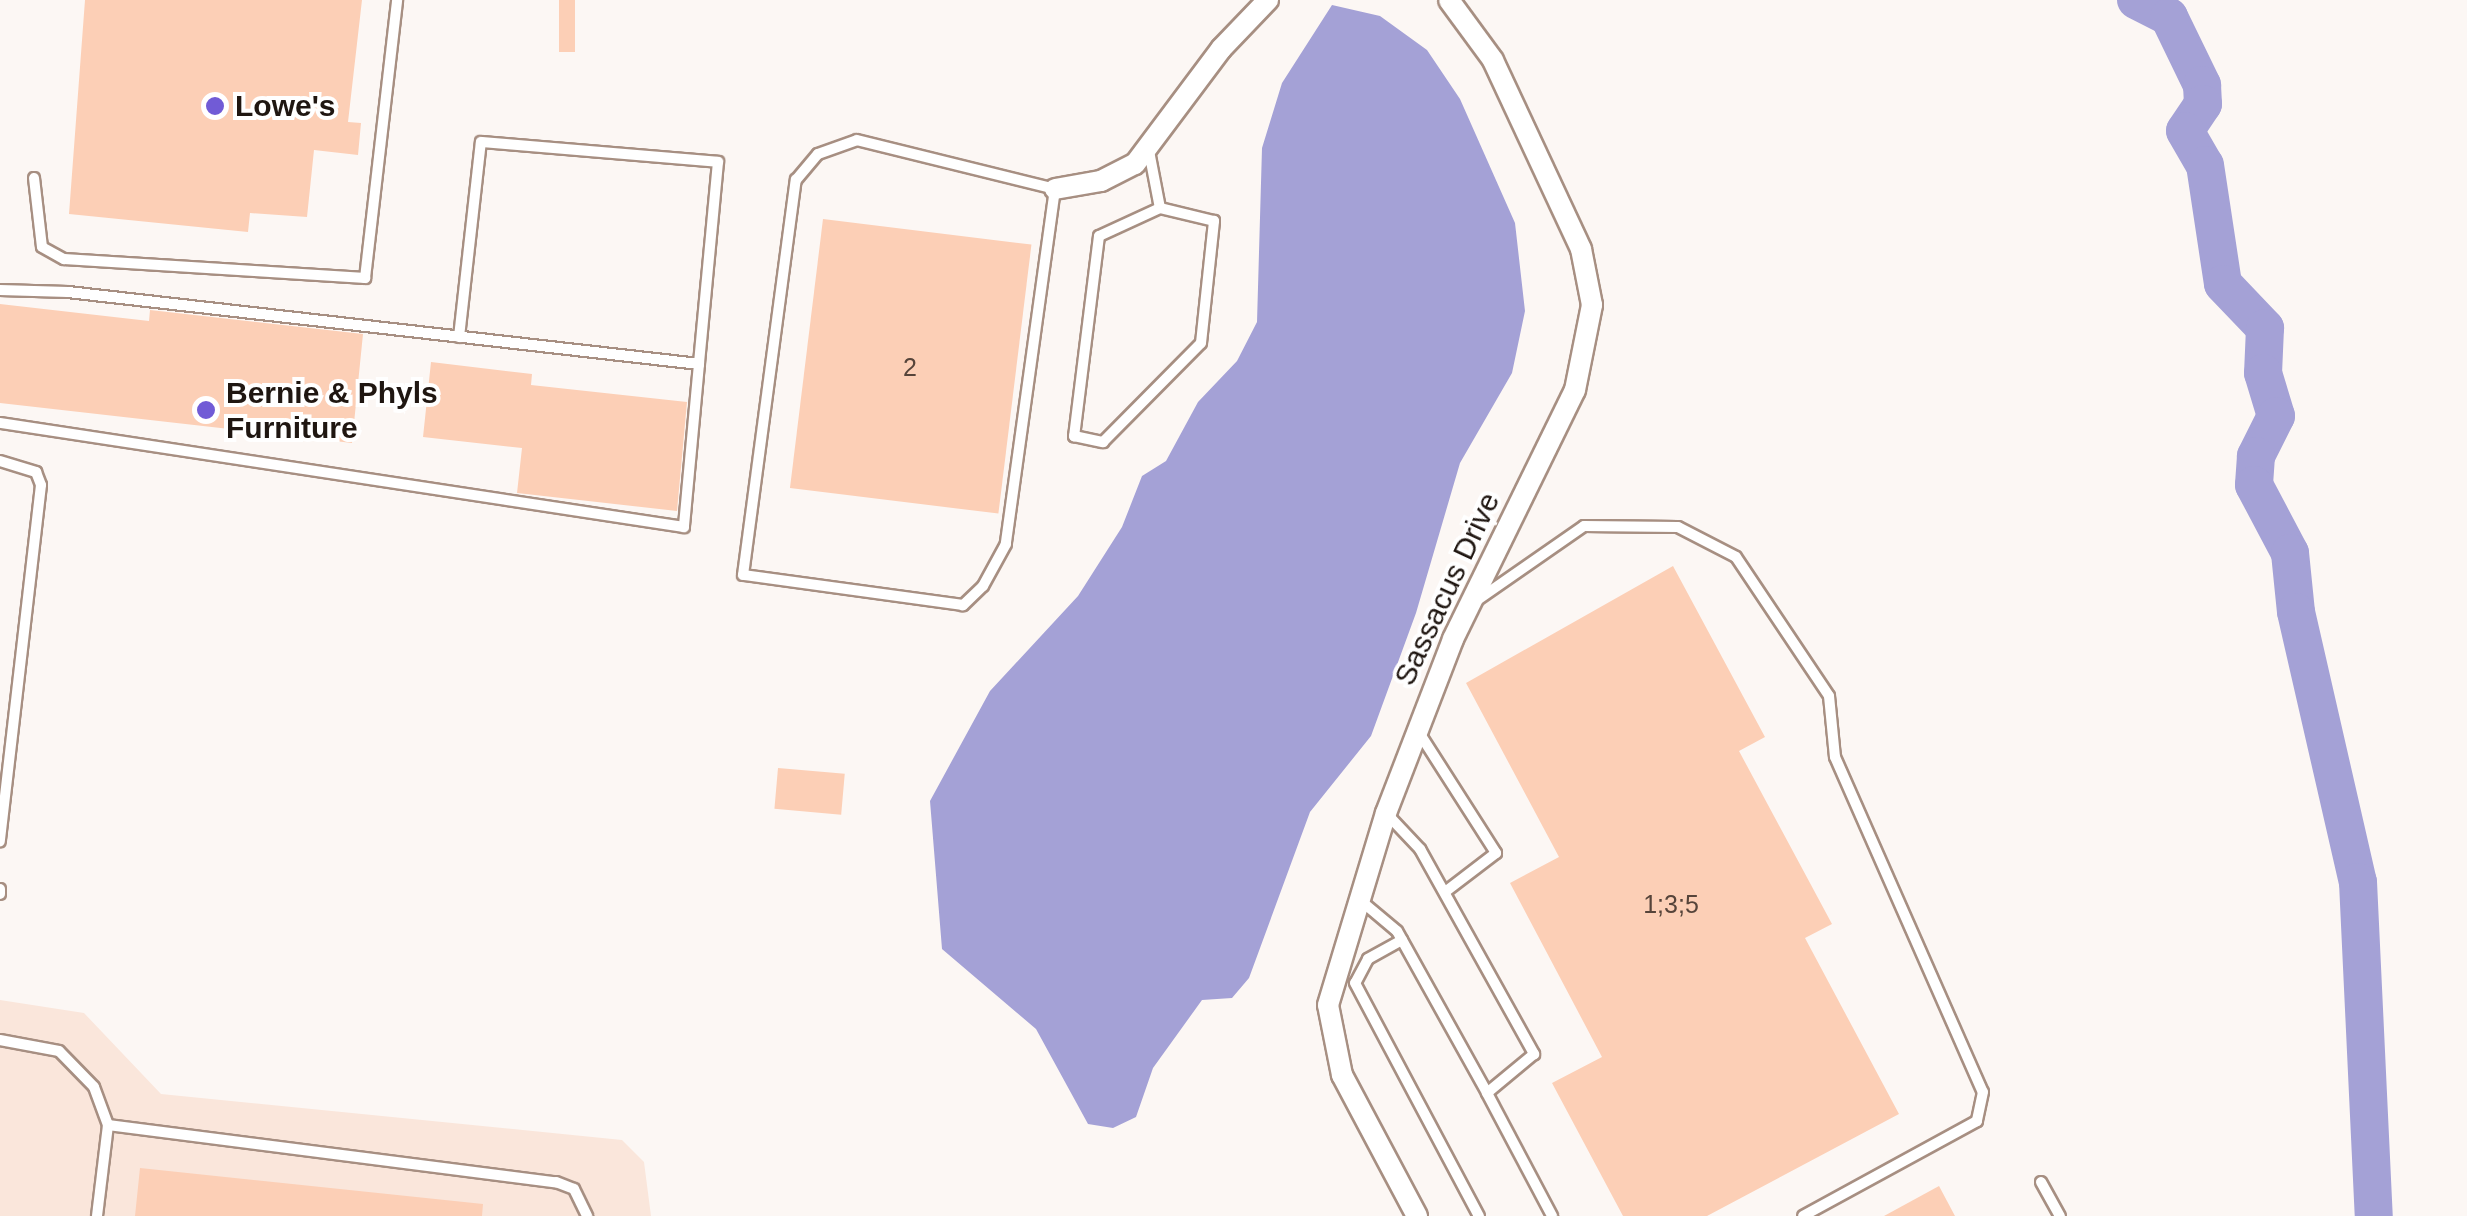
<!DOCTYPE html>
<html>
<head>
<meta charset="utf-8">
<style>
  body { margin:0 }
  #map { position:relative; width:2467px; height:1216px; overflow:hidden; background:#fcf7f4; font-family:Arial,sans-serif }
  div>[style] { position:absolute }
  .built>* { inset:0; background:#fae6db }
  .water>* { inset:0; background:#a4a1d6 }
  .river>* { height:38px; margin:-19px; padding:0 19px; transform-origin:19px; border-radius:19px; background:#a4a1d6 }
  .building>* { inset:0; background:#fccfb6; transform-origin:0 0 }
  .roads { filter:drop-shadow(2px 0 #a78f82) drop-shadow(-2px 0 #a78f82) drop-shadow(0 2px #a78f82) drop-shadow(0 -2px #a78f82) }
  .service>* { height:10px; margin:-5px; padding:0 5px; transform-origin:5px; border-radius:5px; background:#fff }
  .minor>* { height:20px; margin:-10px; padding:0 10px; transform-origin:10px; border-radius:10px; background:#fff }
  .dots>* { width:28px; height:28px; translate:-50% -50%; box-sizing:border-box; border:5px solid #fff; border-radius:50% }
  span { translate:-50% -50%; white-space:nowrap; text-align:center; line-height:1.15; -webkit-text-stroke:8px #fff; paint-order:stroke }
  .number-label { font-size:25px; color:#56443a }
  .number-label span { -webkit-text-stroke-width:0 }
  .poi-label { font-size:30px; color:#1f1611; font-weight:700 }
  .left { translate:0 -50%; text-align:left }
  .street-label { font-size:30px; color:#1f1611 }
</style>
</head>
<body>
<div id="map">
  <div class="built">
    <i style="clip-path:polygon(0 1000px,84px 1013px,161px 1094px,622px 1140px,644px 1162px,651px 1216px,0 1216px)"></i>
  </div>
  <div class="water">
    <i style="clip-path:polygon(1332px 5px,1380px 16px,1427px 50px,1460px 99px,1515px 223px,1525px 311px,1512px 373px,1460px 463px,1416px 613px,1371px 736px,1310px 812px,1249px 978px,1232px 998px,1202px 1000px,1153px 1068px,1136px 1117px,1113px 1128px,1088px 1124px,1036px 1029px,942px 949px,930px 801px,990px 691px,1078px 596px,1122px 527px,1142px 476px,1166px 461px,1198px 402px,1237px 361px,1257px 322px,1262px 148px,1282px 83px)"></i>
  </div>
  <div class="river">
    <i style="left:2136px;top:0;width:37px;rotate:27deg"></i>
    <i style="left:2169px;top:17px;width:76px;rotate:64.1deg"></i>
    <i style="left:2202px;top:85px;width:19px;rotate:87deg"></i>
    <i style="left:2203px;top:104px;width:32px;rotate:124deg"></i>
    <i style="left:2185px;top:131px;width:39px;rotate:60deg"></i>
    <i style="left:2205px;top:165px;width:120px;rotate:81.4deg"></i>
    <i style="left:2223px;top:284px;width:61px;rotate:46.3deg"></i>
    <i style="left:2265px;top:328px;width:45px;rotate:92.5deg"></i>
    <i style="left:2263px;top:373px;width:45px;rotate:73.2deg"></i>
    <i style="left:2276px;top:416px;width:45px;rotate:116.6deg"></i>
    <i style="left:2256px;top:456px;width:29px;rotate:94deg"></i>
    <i style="left:2254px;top:485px;width:77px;rotate:62.1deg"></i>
    <i style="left:2290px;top:553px;width:59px;rotate:84.2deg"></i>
    <i style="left:2296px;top:612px;width:277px;rotate:77.1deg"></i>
    <i style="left:2358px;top:882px;width:334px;rotate:87.3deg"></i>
  </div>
  <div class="building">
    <i style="clip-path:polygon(85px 0,362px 0,348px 122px,361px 123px,358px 155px,314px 150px,307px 217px,250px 213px,248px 232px,69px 214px)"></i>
    <i style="left:559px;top:0;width:16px;height:52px"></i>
    <i style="left:823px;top:219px;width:210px;height:271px;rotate:7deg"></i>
    <i style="clip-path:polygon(0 304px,149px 321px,150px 310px,363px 334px,352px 443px,0 403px)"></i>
    <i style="clip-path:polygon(431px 362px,532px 374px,531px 385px,687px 402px,677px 511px,517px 493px,522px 448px,423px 437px)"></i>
    <i style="clip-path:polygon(1673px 566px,1765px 737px,1739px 751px,1832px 924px,1805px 938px,1899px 1114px,1707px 1216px,1623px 1216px,1552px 1083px,1602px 1057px,1510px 883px,1559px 857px,1466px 683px)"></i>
    <i style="left:778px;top:768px;width:67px;height:41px;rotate:5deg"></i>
    <i style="clip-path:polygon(140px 1168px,483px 1204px,482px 1216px,135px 1216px)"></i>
    <i style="clip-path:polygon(1939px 1186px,1955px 1216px,1884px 1216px)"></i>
  </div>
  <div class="roads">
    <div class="service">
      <i style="left:857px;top:140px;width:204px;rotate:13.9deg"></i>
      <i style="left:1055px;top:189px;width:358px;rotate:97.9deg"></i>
      <i style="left:1006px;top:544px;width:48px;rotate:118.7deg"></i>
      <i style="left:983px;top:586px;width:28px;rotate:136deg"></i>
      <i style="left:963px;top:605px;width:222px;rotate:-172.2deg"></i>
      <i style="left:743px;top:575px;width:399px;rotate:-82.4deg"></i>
      <i style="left:796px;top:180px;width:34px;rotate:-50deg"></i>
      <i style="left:818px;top:154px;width:41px;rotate:-19.7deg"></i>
      <i style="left:1149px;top:151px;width:58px;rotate:79.1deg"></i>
      <i style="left:1160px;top:208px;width:67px;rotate:155.3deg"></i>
      <i style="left:1099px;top:236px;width:202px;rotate:97.1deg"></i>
      <i style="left:1074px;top:436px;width:30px;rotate:12deg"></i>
      <i style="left:1103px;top:442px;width:139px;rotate:-45.3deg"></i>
      <i style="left:1201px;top:343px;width:123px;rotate:-83.9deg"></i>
      <i style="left:1214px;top:221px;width:56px;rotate:-166.5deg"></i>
      <i style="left:34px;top:178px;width:69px;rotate:83.4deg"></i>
      <i style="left:42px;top:247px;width:25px;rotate:29deg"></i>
      <i style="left:64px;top:259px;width:302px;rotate:3.6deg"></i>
      <i style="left:365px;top:278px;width:280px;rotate:-83.4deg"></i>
      <i style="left:0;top:290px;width:68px;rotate:1.7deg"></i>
      <i style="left:68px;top:292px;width:635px;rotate:6.51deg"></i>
      <i style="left:699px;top:364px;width:164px;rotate:95.3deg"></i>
      <i style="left:684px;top:527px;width:692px;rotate:-171.35deg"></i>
      <i style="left:459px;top:337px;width:196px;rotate:-83.6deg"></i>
      <i style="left:481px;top:142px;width:238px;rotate:4.8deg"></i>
      <i style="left:718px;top:162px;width:203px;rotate:95.4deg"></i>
      <i style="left:0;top:461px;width:38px;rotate:17deg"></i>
      <i style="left:36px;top:472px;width:14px;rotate:69deg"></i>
      <i style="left:41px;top:485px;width:359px;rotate:96.6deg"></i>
      <i style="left:1476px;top:601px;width:131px;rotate:-34.8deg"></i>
      <i style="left:1584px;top:526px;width:94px;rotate:0.6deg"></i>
      <i style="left:1678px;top:527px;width:65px;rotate:27.3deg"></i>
      <i style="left:1736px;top:557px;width:167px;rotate:56.2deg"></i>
      <i style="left:1829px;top:696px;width:61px;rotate:84.4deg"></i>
      <i style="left:1835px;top:757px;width:366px;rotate:66.2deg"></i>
      <i style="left:1983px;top:1092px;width:30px;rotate:102deg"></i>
      <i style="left:1977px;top:1121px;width:198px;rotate:151.4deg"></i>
      <i style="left:1418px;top:731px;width:145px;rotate:57.4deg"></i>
      <i style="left:1496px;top:853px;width:64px;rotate:142.6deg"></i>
      <i style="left:1386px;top:813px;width:50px;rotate:46.6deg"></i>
      <i style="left:1420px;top:849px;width:235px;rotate:60.9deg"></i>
      <i style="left:1534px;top:1054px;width:61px;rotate:140.3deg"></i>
      <i style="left:1487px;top:1093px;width:139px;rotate:62.1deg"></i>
      <i style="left:0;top:889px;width:5px;rotate:90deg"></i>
      <i style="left:1360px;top:900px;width:48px;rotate:40deg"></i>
      <i style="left:1397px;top:931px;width:185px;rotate:60.9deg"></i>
      <i style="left:1402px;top:940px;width:39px;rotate:151deg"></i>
      <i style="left:1368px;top:959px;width:27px;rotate:118deg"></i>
      <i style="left:1355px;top:983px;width:264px;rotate:62deg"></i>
      <i style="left:0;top:1040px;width:60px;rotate:10.6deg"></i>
      <i style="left:59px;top:1051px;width:50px;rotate:45.8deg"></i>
      <i style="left:94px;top:1087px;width:40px;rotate:69.8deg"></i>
      <i style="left:108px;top:1125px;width:452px;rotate:7.3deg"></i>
      <i style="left:556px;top:1182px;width:19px;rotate:21deg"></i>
      <i style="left:574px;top:1189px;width:30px;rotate:64deg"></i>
      <i style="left:2041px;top:1182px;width:39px;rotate:61deg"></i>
      <i style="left:97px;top:1216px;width:92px;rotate:-83.1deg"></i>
    </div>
    <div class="minor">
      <i style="left:1055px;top:189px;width:47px;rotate:-9.9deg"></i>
      <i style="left:1101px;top:181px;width:38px;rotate:-27deg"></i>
      <i style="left:1135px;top:164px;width:144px;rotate:-53.2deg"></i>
      <i style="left:1221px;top:49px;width:68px;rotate:-46.2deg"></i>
      <i style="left:1417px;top:1216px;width:160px;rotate:-118deg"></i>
      <i style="left:1342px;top:1075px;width:71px;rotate:-101.3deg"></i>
      <i style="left:1328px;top:1005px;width:201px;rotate:-73.2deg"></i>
      <i style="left:1386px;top:813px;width:186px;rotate:-68.9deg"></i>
      <i style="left:1453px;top:639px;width:277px;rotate:-63.9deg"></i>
      <i style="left:1575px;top:390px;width:87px;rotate:-78.7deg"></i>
      <i style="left:1592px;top:305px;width:57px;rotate:-101.1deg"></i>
      <i style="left:1581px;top:249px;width:208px;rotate:-115deg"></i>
      <i style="left:1493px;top:60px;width:74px;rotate:-126.3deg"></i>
    </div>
  </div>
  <div class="dots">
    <i style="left:215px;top:106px;background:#715bd6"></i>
    <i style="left:206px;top:410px;background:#715bd6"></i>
  </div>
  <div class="number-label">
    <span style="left:910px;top:367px">2</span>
    <span style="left:1671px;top:904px">1;3;5</span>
  </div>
  <div class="poi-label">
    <span class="left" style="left:235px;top:106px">Lowe's</span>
    <span class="left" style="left:226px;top:410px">Bernie &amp; Phyls<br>Furniture</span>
  </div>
  <div class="street-label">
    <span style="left:1447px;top:589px;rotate:-65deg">Sassacus Drive</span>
  </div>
</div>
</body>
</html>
